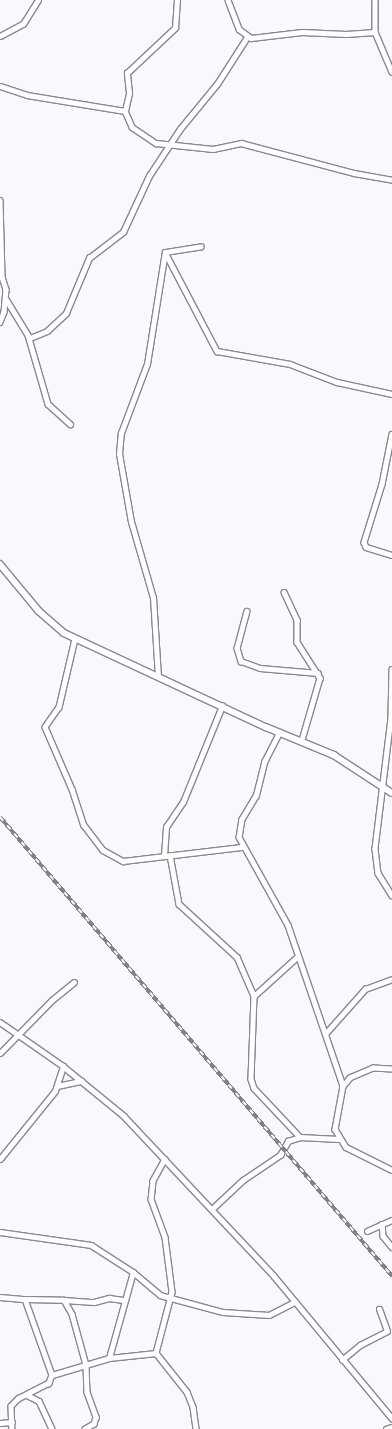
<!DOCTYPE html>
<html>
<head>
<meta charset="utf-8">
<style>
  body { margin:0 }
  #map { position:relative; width:392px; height:1429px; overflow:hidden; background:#f8f9fd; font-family:"DejaVu Sans",sans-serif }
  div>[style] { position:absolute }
  .roads { filter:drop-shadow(1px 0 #868992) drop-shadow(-1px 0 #868992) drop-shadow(0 1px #868992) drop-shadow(0 -1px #868992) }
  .minor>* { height:4.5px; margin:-2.25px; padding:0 2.25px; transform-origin:2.25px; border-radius:2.25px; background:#fff }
  .tertiary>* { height:5.5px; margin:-2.75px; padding:0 2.75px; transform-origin:2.75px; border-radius:2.75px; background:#fff }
  .rail>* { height:4px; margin-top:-2px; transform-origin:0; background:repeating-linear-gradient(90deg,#f8f9fd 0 5.5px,#818286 0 11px); box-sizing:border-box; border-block:1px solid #818286 }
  span { translate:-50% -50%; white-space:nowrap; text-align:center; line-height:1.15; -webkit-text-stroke:5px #f8f9fd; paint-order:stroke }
</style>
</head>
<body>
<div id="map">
  <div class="roads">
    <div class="minor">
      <i style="left:228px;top:0;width:31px;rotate:69deg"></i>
      <i style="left:239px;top:29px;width:15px;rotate:37deg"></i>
      <i style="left:251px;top:38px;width:51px;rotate:-6.7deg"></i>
      <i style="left:302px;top:32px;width:44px;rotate:2.6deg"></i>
      <i style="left:346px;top:34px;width:29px;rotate:-4deg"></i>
      <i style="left:375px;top:0;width:32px;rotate:90deg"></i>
      <i style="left:375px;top:32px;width:43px;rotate:67deg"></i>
      <i style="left:0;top:36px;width:26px;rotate:-28deg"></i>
      <i style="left:23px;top:24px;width:28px;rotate:-58deg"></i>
      <i style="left:0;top:86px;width:28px;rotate:18deg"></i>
      <i style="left:27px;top:95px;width:99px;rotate:9.3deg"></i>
      <i style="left:125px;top:111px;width:17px;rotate:66deg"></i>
      <i style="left:132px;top:127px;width:29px;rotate:34deg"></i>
      <i style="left:156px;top:143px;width:57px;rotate:6deg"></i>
      <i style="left:213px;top:149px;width:29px;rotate:-12deg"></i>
      <i style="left:241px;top:143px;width:117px;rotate:14.9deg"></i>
      <i style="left:354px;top:173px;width:39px;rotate:10deg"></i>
      <i style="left:125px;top:111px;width:18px;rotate:-77deg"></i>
      <i style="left:129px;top:93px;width:20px;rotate:-96deg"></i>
      <i style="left:127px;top:73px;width:66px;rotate:-43.2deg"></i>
      <i style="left:175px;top:28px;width:28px;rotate:-86deg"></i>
      <i style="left:0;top:200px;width:77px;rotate:88.5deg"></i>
      <i style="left:2px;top:277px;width:13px;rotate:72deg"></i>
      <i style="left:6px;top:289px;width:23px;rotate:95deg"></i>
      <i style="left:4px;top:312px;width:11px;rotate:112deg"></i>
      <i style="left:166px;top:254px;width:110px;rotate:62.3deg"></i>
      <i style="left:217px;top:351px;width:74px;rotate:10.1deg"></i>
      <i style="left:290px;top:364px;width:50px;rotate:21deg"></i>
      <i style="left:337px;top:382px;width:56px;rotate:12.3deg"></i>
      <i style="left:6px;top:299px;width:42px;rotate:58.6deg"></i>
      <i style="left:28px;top:335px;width:72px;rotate:73.8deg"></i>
      <i style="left:48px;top:404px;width:30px;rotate:42deg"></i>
      <i style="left:30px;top:338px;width:18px;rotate:-22deg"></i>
      <i style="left:47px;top:331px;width:26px;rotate:-43deg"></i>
      <i style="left:66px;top:313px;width:60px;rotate:-67.3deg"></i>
      <i style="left:89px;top:258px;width:43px;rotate:-37.4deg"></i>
      <i style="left:123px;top:232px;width:62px;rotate:-65.1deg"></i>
      <i style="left:149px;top:176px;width:56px;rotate:-56.6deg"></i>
      <i style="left:180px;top:129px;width:58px;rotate:-50.6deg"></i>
      <i style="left:217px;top:84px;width:56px;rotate:-57.4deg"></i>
      <i style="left:392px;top:434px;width:51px;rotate:101.3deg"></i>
      <i style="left:382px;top:484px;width:61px;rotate:107.2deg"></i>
      <i style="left:364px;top:542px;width:5px;rotate:68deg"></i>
      <i style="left:366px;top:547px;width:27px;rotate:17deg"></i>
      <i style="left:284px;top:592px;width:31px;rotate:65deg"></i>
      <i style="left:297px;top:620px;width:22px;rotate:90deg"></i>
      <i style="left:297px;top:642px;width:43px;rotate:57.4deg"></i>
      <i style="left:320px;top:678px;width:65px;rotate:106.2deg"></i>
      <i style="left:247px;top:611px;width:38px;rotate:105deg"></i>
      <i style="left:237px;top:648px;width:14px;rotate:73deg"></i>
      <i style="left:241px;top:661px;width:20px;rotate:20deg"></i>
      <i style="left:260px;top:668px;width:58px;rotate:4.9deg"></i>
      <i style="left:75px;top:639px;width:70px;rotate:103.2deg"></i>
      <i style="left:59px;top:707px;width:24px;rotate:125deg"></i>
      <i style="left:45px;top:727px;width:68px;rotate:66.5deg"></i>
      <i style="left:72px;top:789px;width:38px;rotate:72deg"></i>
      <i style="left:84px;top:825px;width:31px;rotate:53deg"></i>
      <i style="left:103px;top:850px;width:23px;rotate:29deg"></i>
      <i style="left:123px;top:861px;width:121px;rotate:-6.7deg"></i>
      <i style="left:392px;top:669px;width:49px;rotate:91.2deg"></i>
      <i style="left:391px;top:718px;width:132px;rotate:97deg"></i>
      <i style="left:375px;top:849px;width:24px;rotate:83deg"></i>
      <i style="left:378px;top:873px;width:26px;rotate:58deg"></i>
      <i style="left:158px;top:677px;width:79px;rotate:-93.6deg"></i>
      <i style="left:153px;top:598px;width:79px;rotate:-106.1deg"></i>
      <i style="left:131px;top:522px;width:69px;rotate:-100deg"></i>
      <i style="left:119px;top:454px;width:21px;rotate:-85deg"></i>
      <i style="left:121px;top:433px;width:74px;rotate:-69.4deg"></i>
      <i style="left:147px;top:364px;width:113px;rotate:-80.9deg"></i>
      <i style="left:165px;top:252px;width:36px;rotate:-9deg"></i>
      <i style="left:280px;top:732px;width:33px;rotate:117deg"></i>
      <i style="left:265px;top:761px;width:36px;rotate:104deg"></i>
      <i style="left:256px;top:796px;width:27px;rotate:121deg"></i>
      <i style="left:242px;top:819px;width:18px;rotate:99deg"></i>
      <i style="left:239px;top:837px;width:101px;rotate:60.9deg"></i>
      <i style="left:288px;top:925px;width:170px;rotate:71.1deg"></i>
      <i style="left:170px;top:855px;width:50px;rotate:79.6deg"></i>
      <i style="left:179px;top:904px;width:79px;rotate:42.4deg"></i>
      <i style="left:237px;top:957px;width:43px;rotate:66.4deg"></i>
      <i style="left:254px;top:996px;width:83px;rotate:92.1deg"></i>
      <i style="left:251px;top:1079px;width:9px;rotate:72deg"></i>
      <i style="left:254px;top:1088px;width:67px;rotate:46.8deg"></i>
      <i style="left:300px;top:1137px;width:38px;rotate:3deg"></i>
      <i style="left:164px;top:856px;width:29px;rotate:-86deg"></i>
      <i style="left:166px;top:827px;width:30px;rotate:-56deg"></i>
      <i style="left:183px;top:802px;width:104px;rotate:-67.9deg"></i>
      <i style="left:254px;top:996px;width:58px;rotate:-42.2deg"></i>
      <i style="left:0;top:1022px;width:77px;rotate:34.9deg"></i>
      <i style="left:63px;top:1066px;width:79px;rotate:39.3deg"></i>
      <i style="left:124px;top:1116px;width:219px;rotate:46.8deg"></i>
      <i style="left:274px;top:1276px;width:185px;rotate:50.3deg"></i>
      <i style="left:326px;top:1033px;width:59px;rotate:-48.4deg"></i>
      <i style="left:365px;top:989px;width:29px;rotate:-20deg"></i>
      <i style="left:0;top:1053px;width:74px;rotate:-45.5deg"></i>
      <i style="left:52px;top:1000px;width:28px;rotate:-39deg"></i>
      <i style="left:392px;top:1069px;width:19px;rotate:-177deg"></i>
      <i style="left:373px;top:1068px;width:25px;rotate:157deg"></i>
      <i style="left:350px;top:1078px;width:11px;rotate:131deg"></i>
      <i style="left:343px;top:1086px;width:44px;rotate:100.5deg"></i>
      <i style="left:335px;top:1129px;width:21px;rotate:59deg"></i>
      <i style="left:346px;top:1147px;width:51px;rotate:26.6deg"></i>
      <i style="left:57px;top:1086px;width:25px;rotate:-12deg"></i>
      <i style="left:0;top:1159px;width:87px;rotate:-51deg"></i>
      <i style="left:55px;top:1091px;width:26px;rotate:-72deg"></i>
      <i style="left:165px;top:1159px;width:25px;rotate:119deg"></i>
      <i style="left:153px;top:1181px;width:18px;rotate:96deg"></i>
      <i style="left:151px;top:1199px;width:40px;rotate:69.8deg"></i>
      <i style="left:165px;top:1237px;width:55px;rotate:82.7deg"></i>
      <i style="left:172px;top:1292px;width:63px;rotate:104.7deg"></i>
      <i style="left:156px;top:1353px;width:50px;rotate:51.5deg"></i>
      <i style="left:187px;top:1392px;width:16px;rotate:68deg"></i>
      <i style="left:193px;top:1407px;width:22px;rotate:82deg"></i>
      <i style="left:212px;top:1209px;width:42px;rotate:-43.1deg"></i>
      <i style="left:243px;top:1180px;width:45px;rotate:-34deg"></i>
      <i style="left:280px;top:1155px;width:16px;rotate:-60deg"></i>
      <i style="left:288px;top:1141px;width:13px;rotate:-18deg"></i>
      <i style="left:382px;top:1224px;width:12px;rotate:85deg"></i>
      <i style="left:383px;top:1236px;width:14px;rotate:51deg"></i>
      <i style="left:367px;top:1231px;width:27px;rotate:-24deg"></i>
      <i style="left:0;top:1232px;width:92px;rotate:8.1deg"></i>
      <i style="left:91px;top:1245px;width:50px;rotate:32.7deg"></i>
      <i style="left:133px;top:1272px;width:35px;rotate:40deg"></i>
      <i style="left:160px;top:1295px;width:65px;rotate:15.1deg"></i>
      <i style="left:223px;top:1312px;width:46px;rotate:3.7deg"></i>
      <i style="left:269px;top:1315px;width:29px;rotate:-27deg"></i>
      <i style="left:0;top:1297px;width:25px;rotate:5deg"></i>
      <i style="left:25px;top:1299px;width:81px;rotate:70.4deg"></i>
      <i style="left:52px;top:1375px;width:9px;rotate:111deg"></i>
      <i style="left:49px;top:1383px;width:34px;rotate:153deg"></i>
      <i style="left:19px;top:1398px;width:11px;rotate:135deg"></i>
      <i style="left:11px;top:1406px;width:23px;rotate:88deg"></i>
      <i style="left:25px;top:1299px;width:39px;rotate:1deg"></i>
      <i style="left:64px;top:1300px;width:16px;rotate:60deg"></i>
      <i style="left:72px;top:1314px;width:53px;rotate:74.6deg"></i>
      <i style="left:86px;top:1365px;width:27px;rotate:88deg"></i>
      <i style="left:87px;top:1392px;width:27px;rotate:70deg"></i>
      <i style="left:96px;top:1417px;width:7px;rotate:106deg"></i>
      <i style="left:94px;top:1424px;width:10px;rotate:151deg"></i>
      <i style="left:64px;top:1300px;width:30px;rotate:4deg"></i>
      <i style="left:94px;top:1302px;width:16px;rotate:-15deg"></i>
      <i style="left:109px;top:1298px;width:14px;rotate:8deg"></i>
      <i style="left:109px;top:1358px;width:47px;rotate:-6.1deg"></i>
      <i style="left:342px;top:1360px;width:23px;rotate:-40deg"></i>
      <i style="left:360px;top:1345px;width:30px;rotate:-27deg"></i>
      <i style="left:387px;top:1331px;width:23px;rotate:-110deg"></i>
      <i style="left:52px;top:1375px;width:59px;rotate:-16.6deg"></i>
      <i style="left:109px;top:1358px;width:89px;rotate:-74.4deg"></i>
      <i style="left:27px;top:1395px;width:13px;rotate:27deg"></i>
      <i style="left:39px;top:1401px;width:31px;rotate:65deg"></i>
      <i style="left:0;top:1423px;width:12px;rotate:-5deg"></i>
      <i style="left:386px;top:1429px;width:6px;rotate:-18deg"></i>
    </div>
    <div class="tertiary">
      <i style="left:0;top:564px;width:61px;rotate:50.3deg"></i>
      <i style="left:39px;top:611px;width:33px;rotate:41deg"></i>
      <i style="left:64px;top:633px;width:223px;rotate:25deg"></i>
      <i style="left:266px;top:727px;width:74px;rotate:22.4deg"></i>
      <i style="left:334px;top:755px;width:69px;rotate:33.2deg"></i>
    </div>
  </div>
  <div class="rail">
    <i style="left:0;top:817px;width:604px;rotate:49.5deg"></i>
  </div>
</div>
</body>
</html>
